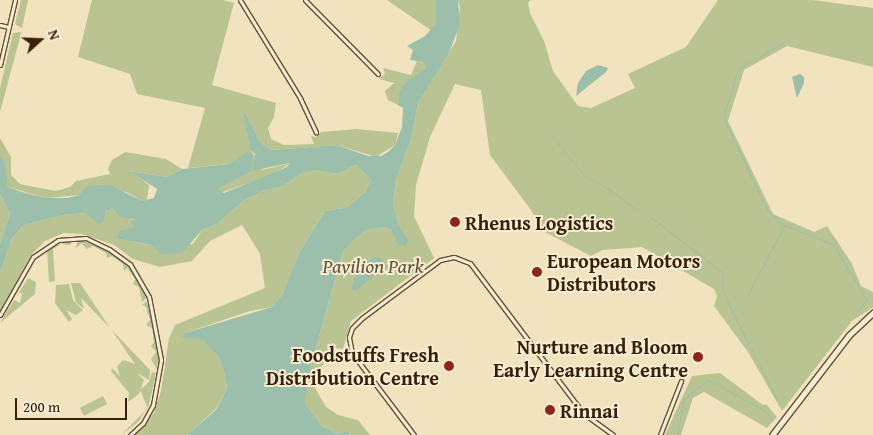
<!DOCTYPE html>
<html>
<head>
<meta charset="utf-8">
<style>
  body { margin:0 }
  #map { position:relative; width:873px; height:435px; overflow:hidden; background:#f1e3be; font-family:"Gentium Book Plus",serif }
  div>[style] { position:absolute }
  .green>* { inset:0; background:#b9c492; transform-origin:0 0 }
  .water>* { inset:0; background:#9cbfab }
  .stream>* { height:1px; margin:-0.5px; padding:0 0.5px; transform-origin:0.5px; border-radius:0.5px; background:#9cbfab }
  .roads { filter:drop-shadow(1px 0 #665136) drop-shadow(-1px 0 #665136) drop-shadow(0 1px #665136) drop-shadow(0 -1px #665136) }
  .street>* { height:3px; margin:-1.5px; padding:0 1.5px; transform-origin:1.5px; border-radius:1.5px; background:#f6edd5 }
  .secondary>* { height:5px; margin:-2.5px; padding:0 2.5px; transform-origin:2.5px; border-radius:2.5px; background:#f6edd5 }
  .dots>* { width:14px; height:14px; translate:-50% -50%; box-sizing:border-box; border:2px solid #f6edd5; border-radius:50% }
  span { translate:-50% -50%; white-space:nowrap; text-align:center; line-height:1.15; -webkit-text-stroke:4px #f6edd5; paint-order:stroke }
  .poi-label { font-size:20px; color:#382009; font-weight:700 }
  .left { translate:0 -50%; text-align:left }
  .right { translate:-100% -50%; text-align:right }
  .park-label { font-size:20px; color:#5f5132; font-style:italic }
  .north { position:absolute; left:15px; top:15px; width:50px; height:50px; -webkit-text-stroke:4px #f6edd5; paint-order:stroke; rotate:70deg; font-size:14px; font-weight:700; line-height:20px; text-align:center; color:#382009 }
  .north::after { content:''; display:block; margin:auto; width:18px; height:22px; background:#382009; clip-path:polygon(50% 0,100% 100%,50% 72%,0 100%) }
  .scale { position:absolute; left:15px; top:398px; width:112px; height:22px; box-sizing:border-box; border:2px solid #382009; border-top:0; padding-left:6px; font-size:15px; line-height:18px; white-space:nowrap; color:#382009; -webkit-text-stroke:4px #f6edd5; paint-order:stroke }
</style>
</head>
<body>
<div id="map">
  <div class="green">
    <i style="clip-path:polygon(21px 0,28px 0,22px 28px,15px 24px)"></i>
    <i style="clip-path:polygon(92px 0,223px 0,234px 3px,212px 85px,276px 103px,274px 117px,268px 128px,271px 139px,284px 145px,314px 144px,311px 136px,316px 137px,321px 132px,356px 129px,398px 133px,395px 145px,376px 157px,337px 145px,271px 150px,261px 143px,244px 111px,250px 148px,262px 170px,291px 163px,271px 175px,220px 193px,218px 189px,251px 172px,246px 153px,229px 164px,188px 168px,205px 108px,137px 94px,130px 74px,78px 57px)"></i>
    <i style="clip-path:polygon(387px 0,436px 0,436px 24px,432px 31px)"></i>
    <i style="clip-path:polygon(458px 0,531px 0,528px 2px,530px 13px,544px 41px,553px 71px,578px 106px,591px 108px,635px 88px,628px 74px,686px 47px,718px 0,812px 0,873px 8px,873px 67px,787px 46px,744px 70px,728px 121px,773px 214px,814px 232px,827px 226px,851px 262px,861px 286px,873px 292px,873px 307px,852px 321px,782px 411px,748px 352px,714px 306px,717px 296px,714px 289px,642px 247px,603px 250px,591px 256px,541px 230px,531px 210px,490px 155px,481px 90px,455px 84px,430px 137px,416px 185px,414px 216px,434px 258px,351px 321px,343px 349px,334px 348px,322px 366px,315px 388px,326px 407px,338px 415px,358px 420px,370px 435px,350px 435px,347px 431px,338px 434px,322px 426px,305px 403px,312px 362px,343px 251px,364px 231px,385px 227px,392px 231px,399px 226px,393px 204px,396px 180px,412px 136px,418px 103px,456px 41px,460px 7px)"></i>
    <i style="clip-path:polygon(21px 32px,19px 41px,0 112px,0 88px,13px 33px)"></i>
    <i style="clip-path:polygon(417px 61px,424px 63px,426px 68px,403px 87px,398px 105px,388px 100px,385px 91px,394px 83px,379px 79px,385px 74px,383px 68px,411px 75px)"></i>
    <i style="clip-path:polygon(0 138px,11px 157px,11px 175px,20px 184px,35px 187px,56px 191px,70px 187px,76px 181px,110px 174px,108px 169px,112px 160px,125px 152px,166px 159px,182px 169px,167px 177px,130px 171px,149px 185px,147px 200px,142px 201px,126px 192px,87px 186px,80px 195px,46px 198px,8px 187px,0 155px)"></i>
    <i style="clip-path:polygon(356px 165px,371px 180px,365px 192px,348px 207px,325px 211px,299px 253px,282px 295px,272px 307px,250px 311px,185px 333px,182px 336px,202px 340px,217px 355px,223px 368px,227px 388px,216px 409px,187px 435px,134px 435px,154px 413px,161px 391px,169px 338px,175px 325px,265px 288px,260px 254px,242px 225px,210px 241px,192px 261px,160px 267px,133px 259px,114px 245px,82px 234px,64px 233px,45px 241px,31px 255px,0 311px,0 274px,12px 238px,24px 225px,64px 215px,87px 213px,99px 225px,104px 221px,106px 211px,113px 208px,135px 218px,129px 221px,133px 227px,119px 239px,152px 245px,193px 244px,202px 230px,217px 224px,243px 201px,263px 191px,283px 186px,302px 173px,316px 170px,337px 174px)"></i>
    <i style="clip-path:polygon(0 194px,10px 213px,0 243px)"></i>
    <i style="clip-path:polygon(78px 239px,108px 250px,128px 264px,147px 298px,142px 302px,139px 287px,133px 284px,135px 279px,127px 268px,124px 271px,123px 264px,112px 256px,107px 258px,106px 253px,93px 246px,86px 249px,82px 243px,76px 248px)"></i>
    <i style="clip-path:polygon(70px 241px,71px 245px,61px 244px,53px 249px,55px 281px,49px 282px,47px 250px,53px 246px)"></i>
    <i style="clip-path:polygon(28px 278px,36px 282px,35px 294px,0 323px,14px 300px,20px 303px,22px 294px,20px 292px,16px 297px)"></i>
    <i style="clip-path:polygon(71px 283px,80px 283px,110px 328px,81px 298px,84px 309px,76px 302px)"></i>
    <i style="clip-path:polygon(69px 284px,73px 300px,83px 310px,76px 315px,66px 310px,72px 319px,69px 322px,55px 303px,56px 285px)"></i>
    <i style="clip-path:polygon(147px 301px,159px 355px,157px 369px,151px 359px,156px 352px,151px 346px,154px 342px,152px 328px,146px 325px,150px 320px,146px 307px,142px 305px)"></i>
    <i style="clip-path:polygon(111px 329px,150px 370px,149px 380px,130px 369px,124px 360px,135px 364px)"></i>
    <i style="clip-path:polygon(123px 360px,144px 380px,139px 394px,128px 402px,129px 393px,111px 371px,112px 368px,120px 376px,117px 367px)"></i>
    <i style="clip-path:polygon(152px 372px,156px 373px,149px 405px,138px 422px,121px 435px,144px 412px,147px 406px,140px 390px,149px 382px)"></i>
    <i style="clip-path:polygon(720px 373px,763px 405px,766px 404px,777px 417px,767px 428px,704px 392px,693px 398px,681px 435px,665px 435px,692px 376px)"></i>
    <i style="left:103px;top:396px;width:9px;height:26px;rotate:63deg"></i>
  </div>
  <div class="water">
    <i style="clip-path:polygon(436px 0,458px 0,460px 24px,449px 53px,418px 103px,412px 136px,396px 180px,393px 204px,399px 226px,408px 240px,406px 246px,398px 245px,392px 231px,385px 227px,364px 231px,343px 251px,312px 362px,305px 403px,322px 426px,338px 434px,347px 431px,350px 435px,187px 435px,216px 410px,227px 388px,223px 368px,217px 355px,202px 340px,181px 337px,185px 333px,272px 307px,282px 295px,299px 253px,325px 211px,348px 207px,365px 192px,371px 180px,356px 165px,337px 174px,316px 170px,302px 173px,283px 186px,263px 191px,243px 201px,217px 224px,202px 230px,183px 252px,162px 255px,152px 245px,119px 239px,117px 238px,119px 232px,133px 227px,129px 221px,135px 219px,120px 217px,113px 208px,106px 211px,104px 221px,99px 225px,86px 213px,64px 215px,24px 225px,12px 238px,0 274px,0 243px,10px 213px,0 194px,0 155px,5px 163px,8px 187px,22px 192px,46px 198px,67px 198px,80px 195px,86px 186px,110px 185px,142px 201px,154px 198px,157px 189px,129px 171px,167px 177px,182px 169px,229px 164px,248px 151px,253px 156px,251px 172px,218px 189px,224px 193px,287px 167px,290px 163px,252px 171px,255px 154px,250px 149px,243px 109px,261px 143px,271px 150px,337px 145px,368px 156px,381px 156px,388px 152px,395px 145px,402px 127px,403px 108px,398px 105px,400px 91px,406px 82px,426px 68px,423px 62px,410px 60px,413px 50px,407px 46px,425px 36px,436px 24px)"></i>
    <i style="clip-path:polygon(598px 65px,608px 68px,606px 72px,576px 96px,578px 83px,586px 71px)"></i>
    <i style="clip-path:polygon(800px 74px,804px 77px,804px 83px,797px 98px,792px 77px)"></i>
    <i style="clip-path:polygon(375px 257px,381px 258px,386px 265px,357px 290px,351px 290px,358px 267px)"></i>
  </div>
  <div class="stream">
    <i style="left:784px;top:42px;width:53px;rotate:149.6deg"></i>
    <i style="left:738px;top:69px;width:48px;rotate:106.9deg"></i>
    <i style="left:724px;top:115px;width:6px;rotate:81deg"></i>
    <i style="left:725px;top:121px;width:98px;rotate:64.7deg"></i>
    <i style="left:767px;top:210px;width:23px;rotate:41deg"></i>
    <i style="left:784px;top:225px;width:53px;rotate:21.2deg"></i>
    <i style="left:833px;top:244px;width:64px;rotate:59deg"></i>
    <i style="left:866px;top:299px;width:12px;rotate:121deg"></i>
    <i style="left:555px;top:140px;width:47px;rotate:50.2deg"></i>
    <i style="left:585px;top:176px;width:26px;rotate:28deg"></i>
    <i style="left:608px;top:188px;width:34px;rotate:38deg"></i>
    <i style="left:651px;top:217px;width:91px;rotate:37.9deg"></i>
    <i style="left:723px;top:273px;width:15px;rotate:94deg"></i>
    <i style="left:722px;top:288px;width:14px;rotate:69deg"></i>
    <i style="left:727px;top:301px;width:111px;rotate:63.2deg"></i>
    <i style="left:748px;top:294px;width:77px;rotate:-62.1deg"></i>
    <i style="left:677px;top:435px;width:34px;rotate:-80deg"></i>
    <i style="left:683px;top:402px;width:9px;rotate:-54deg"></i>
    <i style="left:688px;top:395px;width:26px;rotate:-36deg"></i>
    <i style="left:709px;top:380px;width:64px;rotate:29deg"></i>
    <i style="left:765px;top:411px;width:11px;rotate:52deg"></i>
  </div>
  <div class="roads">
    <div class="street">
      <i style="left:240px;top:0;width:115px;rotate:58.5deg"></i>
      <i style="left:300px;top:98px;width:38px;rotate:65deg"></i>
      <i style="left:305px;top:0;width:104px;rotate:45.4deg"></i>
      <i style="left:0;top:25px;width:9px;rotate:13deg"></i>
      <i style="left:0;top:65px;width:67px;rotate:-77deg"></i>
      <i style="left:0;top:315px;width:67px;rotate:-60.4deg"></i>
      <i style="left:33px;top:257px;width:30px;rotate:-34deg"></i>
      <i style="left:58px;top:240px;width:28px;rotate:-4deg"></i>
      <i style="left:86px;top:238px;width:25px;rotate:26deg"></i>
      <i style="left:109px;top:249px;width:26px;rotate:36deg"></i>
      <i style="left:130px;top:264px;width:38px;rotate:60deg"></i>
      <i style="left:149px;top:297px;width:64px;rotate:79.2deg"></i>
      <i style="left:161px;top:360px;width:46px;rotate:100.1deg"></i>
      <i style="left:153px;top:405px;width:21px;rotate:119deg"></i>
      <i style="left:143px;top:423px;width:18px;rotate:137deg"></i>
      <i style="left:414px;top:435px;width:103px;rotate:-127.1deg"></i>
      <i style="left:352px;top:353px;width:16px;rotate:-101deg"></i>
      <i style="left:349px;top:337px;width:9px;rotate:-72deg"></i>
      <i style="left:352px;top:328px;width:14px;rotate:-45deg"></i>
      <i style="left:362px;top:318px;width:97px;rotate:-36.6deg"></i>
      <i style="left:440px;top:260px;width:14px;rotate:-12deg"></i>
      <i style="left:454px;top:257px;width:17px;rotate:21deg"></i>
      <i style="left:470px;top:263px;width:188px;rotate:53deg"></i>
      <i style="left:583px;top:413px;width:37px;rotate:36deg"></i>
      <i style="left:660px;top:435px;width:58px;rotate:-68.7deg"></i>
    </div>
    <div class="secondary">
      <i style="left:772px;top:435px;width:126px;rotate:-52.4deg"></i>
      <i style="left:849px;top:335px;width:33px;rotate:-43deg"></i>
    </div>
  </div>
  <div class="dots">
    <i style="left:455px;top:222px;background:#8f2418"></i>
    <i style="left:537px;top:272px;background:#8f2418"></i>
    <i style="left:698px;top:357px;background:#8f2418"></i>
    <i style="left:449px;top:366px;background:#8f2418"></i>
    <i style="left:550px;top:410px;background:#8f2418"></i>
  </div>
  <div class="poi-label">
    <span class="left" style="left:465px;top:222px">Rhenus Logistics</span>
    <span class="left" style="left:547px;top:272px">European Motors<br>Distributors</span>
    <span class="right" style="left:688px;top:358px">Nurture and Bloom<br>Early Learning Centre</span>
    <span class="right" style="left:439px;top:366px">Foodstuffs Fresh<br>Distribution Centre</span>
    <span class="left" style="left:560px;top:410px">Rinnai</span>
  </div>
  <div class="park-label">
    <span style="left:373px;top:265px">Pavilion Park</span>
  </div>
  <div class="north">N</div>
  <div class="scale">200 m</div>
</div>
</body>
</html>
